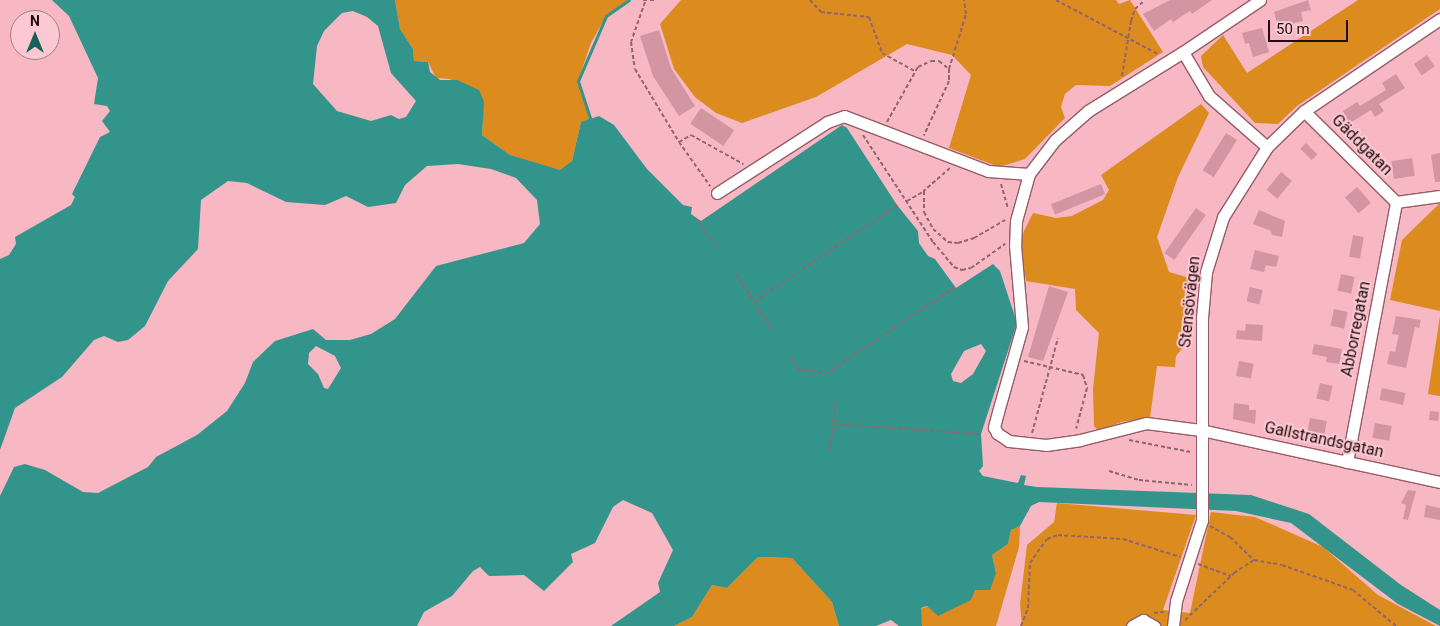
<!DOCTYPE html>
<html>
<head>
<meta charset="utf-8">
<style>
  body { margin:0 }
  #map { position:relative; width:1440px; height:626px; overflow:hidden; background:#f7b7c3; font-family:Roboto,sans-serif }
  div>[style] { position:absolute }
  .green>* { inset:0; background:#dc8b1f }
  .water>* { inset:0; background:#32948b }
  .stream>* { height:3px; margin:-1.5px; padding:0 1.5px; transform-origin:1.5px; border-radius:1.5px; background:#32948b }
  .building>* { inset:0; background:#d395a1; transform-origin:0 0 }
  .path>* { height:2px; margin-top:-1px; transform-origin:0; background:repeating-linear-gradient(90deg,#91656e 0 4px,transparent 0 6.5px) }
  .roads { filter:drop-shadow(1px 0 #955c68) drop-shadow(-1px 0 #955c68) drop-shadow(0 1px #955c68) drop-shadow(0 -1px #955c68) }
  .minor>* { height:11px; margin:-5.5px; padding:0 5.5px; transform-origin:5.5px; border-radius:5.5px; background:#fff }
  span { translate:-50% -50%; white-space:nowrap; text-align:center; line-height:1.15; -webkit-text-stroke:4px #fcc8d1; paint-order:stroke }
  .street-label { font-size:16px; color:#220c11 }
  .north { position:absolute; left:10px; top:10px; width:50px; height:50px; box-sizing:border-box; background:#fcc8d1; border:1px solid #a57d84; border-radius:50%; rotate:0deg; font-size:14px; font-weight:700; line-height:20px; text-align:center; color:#220c11 }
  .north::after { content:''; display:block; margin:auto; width:18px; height:22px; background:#15625c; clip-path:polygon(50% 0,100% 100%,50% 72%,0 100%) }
  .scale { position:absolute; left:1268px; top:20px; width:80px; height:22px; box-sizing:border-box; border:2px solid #220c11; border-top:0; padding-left:6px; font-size:15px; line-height:18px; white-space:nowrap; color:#220c11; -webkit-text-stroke:4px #fcc8d1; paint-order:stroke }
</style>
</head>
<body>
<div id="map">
  <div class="green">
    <i style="clip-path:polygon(395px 0,629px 0,606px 16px,591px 43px,578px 81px,591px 121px,581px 122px,572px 161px,566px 168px,560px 170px,539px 166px,510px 155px,482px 135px,483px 117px,450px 79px,436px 78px,428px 62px,414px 61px,413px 49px,400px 29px)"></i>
    <i style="clip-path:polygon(681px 0,1116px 0,1119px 4px,1130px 0,1163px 52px,1110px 86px,1076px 85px,1065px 94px,1061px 107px,1065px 118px,1025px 159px,999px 167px,949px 148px,971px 75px,952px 55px,907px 44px,816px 97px,742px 123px,716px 113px,695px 97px,674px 69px,660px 24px)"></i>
    <i style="clip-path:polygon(1358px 0,1440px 0,1440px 9px,1297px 106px,1278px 124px,1255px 123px,1203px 67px,1201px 56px,1223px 35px,1247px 73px)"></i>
    <i style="clip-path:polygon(1201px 104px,1209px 113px,1178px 177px,1157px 237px,1169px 272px,1193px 279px,1188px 341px,1176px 356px,1175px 367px,1157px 366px,1150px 418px,1121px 422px,1099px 431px,1094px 426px,1093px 389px,1099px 333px,1076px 310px,1075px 289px,1026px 281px,1020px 246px,1024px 231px,1033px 213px,1056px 218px,1072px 216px,1103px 200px,1109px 190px,1101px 175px)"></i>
    <i style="clip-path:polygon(1440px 203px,1440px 311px,1390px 300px,1402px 240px)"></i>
    <i style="clip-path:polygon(1440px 316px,1440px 396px,1428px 394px)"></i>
    <i style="clip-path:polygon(1057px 503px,1196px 515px,1163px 610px,1190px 613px,1211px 512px,1255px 517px,1323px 547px,1378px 595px,1436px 626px,1022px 626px,1020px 604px,1027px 545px,1054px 522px)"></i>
    <i style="clip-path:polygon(1020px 526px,1019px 547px,996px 626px,922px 626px,920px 609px,975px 590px,996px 573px,992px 555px,1008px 544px,1011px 530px)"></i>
    <i style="clip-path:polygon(758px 557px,792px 558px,832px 602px,839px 626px,674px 626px,692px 617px,712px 585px,727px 588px)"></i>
  </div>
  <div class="water">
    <i style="clip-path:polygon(evenodd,52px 0,395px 0,400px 29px,413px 49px,414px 61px,428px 62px,430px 72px,440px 80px,457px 80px,479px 90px,484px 102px,482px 135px,510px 155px,560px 170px,572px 161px,581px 122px,599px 116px,614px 125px,647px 169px,683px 205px,692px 207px,691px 214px,701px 221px,842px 125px,847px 128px,897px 205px,918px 231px,919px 243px,928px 256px,935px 259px,956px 288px,993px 264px,1000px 271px,1017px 323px,981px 434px,983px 466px,979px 471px,983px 476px,1018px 483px,1021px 475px,1026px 476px,1024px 485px,1037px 487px,1251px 495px,1309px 514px,1401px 585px,1440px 610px,1440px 626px,1398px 604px,1291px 523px,1236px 511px,1039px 502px,1031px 506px,1020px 526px,1011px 530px,1008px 544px,992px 555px,996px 573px,990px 590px,975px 590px,971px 600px,938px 616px,927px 606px,921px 608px,922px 626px,899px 626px,891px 620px,876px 626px,839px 626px,832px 602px,792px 558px,758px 557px,727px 588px,712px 585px,692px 617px,674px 626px,611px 626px,660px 592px,658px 583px,673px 550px,652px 513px,623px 500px,613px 507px,595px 543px,571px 554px,573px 562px,544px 591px,524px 575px,489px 576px,480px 567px,473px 571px,452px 596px,424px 612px,417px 626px,0 626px,0 496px,14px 467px,25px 464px,45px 470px,83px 492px,98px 493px,148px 467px,156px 457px,197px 435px,227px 411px,245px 383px,253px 362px,275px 341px,313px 329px,326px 340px,350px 340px,371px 334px,395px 319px,436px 266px,524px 243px,540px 224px,537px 200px,516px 178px,491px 169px,458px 164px,427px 166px,405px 185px,396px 203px,368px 207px,346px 196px,325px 205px,286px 202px,247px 183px,228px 181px,201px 200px,198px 249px,168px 281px,145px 326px,128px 340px,118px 342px,104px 336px,94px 340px,62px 377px,15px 408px,0 450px,0 259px,9px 255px,16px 244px,15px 237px,71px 205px,75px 197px,72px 194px,100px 137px,110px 132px,102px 121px,110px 111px,107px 106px,94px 104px,98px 78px,69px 16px,52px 0,353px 11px,367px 17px,378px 26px,391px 73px,416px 101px,406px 117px,399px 119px,391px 115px,371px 121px,337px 111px,313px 84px,317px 46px,324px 31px,342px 13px,353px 11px,52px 0,981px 344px,986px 351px,973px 374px,961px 383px,953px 381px,951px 374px,964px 351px,981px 344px,52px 0,316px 346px,335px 356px,341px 368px,328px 389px,324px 388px,318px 374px,308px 364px,309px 353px,316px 346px)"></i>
  </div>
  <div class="stream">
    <i style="left:591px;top:121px;width:42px;rotate:-108deg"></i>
    <i style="left:578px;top:81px;width:71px;rotate:-66.7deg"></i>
    <i style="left:606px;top:16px;width:28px;rotate:-35deg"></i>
  </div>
  <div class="building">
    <i style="clip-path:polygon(1170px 0,1212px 0,1192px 14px,1190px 11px,1173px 22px,1171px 19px,1154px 31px,1143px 14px)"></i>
    <i style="clip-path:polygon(1308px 0,1311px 10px,1301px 12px,1303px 21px,1278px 27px,1274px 12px)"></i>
    <i style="clip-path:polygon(1262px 28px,1269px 52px,1253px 57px,1249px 43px,1245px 44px,1242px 33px)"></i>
    <i style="clip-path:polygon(659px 30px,671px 68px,695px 106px,679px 116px,653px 76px,640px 36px)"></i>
    <i style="left:1427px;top:55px;width:14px;height:16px;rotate:56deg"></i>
    <i style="clip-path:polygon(1396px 74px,1405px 88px,1379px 104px,1384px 111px,1375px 117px,1371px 110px,1350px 123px,1343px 111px,1357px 102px,1360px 106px,1386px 90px,1382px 83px)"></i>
    <i style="left:701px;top:108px;width:40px;height:19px;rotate:34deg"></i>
    <i style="left:1226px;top:133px;width:13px;height:44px;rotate:32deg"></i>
    <i style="left:1306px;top:143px;width:16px;height:8px;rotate:45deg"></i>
    <i style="clip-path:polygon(1440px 153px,1440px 182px,1435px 182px,1431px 155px)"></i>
    <i style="left:1412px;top:158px;width:18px;height:21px;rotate:81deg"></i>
    <i style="left:1281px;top:172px;width:14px;height:23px;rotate:39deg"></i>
    <i style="left:1101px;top:184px;width:11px;height:54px;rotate:68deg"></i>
    <i style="left:1357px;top:187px;width:21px;height:16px;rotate:49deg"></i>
    <i style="left:1196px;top:208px;width:12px;height:55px;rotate:35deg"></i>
    <i style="clip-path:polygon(1259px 210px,1285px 221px,1282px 237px,1272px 235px,1271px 231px,1253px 224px)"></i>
    <i style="left:1353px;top:235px;width:11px;height:22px;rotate:10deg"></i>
    <i style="clip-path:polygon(1255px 250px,1279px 256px,1276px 267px,1266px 265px,1264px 272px,1250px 269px)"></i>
    <i style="left:1341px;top:274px;width:14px;height:17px;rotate:12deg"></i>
    <i style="clip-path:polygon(1049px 286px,1068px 292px,1043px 361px,1028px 357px)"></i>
    <i style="left:1250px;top:287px;width:13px;height:15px;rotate:13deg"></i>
    <i style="left:1334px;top:309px;width:14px;height:17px;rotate:12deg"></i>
    <i style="clip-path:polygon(1396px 316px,1421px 320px,1419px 328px,1415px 327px,1406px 368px,1387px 364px,1390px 351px,1395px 352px,1399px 335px,1392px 334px)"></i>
    <i style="clip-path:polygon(1246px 324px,1263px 325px,1262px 341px,1236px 339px,1237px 330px,1245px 331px)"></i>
    <i style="clip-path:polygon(1314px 344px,1342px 349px,1339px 364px,1326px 362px,1327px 357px,1312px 354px)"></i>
    <i style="left:1239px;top:361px;width:15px;height:15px;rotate:11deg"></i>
    <i style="left:1320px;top:383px;width:13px;height:16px;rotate:13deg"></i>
    <i style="left:1382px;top:388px;width:24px;height:12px;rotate:12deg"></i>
    <i style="clip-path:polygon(1234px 403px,1249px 405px,1249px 410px,1256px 410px,1255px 424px,1233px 419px)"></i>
    <i style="left:1430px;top:411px;width:9px;height:9px;rotate:6deg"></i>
    <i style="left:1310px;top:418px;width:17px;height:14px;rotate:10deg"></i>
    <i style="left:1375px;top:423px;width:17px;height:15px;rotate:10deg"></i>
    <i style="clip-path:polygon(1408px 490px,1416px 491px,1408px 520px,1403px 519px,1406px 505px,1401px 503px)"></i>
    <i style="clip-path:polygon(1426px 505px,1440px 508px,1440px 520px,1424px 517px)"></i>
  </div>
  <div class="path">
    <i style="left:643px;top:0;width:12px"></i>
    <i style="left:810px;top:0;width:16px;rotate:47deg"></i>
    <i style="left:821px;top:12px;width:48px;rotate:5.9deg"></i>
    <i style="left:869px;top:17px;width:38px;rotate:70deg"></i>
    <i style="left:882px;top:53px;width:38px;rotate:29deg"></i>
    <i style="left:1056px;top:0;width:115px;rotate:27.9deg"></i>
    <i style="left:645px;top:2px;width:42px;rotate:109.3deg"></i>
    <i style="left:631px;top:42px;width:27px;rotate:82deg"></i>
    <i style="left:635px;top:69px;width:85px;rotate:58.9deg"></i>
    <i style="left:679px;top:142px;width:54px;rotate:54.8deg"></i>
    <i style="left:949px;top:69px;width:58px;rotate:-72.8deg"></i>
    <i style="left:966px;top:14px;width:14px;rotate:-98deg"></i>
    <i style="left:1122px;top:76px;width:56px;rotate:-80.7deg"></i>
    <i style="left:1131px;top:21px;width:13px;rotate:-72deg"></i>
    <i style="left:1135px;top:9px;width:13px;rotate:-42deg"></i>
    <i style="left:887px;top:122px;width:63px;rotate:-60.6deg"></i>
    <i style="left:918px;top:67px;width:14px;rotate:-25deg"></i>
    <i style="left:931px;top:61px;width:8px"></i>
    <i style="left:939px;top:61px;width:13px;rotate:39deg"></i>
    <i style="left:949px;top:69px;width:12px;rotate:90deg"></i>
    <i style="left:949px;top:81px;width:60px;rotate:114.8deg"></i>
    <i style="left:863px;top:135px;width:128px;rotate:56.8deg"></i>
    <i style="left:933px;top:242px;width:33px;rotate:50deg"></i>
    <i style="left:954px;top:267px;width:9px;rotate:21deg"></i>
    <i style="left:962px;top:270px;width:9px;rotate:-13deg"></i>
    <i style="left:971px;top:268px;width:42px;rotate:-35.2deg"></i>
    <i style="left:679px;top:142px;width:14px;rotate:-30deg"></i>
    <i style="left:691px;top:135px;width:60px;rotate:29.1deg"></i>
    <i style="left:950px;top:168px;width:35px;rotate:139deg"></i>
    <i style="left:924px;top:191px;width:21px;rotate:90deg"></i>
    <i style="left:924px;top:212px;width:19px;rotate:62deg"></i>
    <i style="left:933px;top:229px;width:20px;rotate:41deg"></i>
    <i style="left:948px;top:242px;width:10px;rotate:6deg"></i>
    <i style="left:958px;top:243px;width:17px;rotate:-17deg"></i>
    <i style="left:974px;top:238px;width:36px;rotate:-30deg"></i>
    <i style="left:1001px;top:184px;width:25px;rotate:74deg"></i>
    <i style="left:907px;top:201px;width:20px;rotate:-30deg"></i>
    <i style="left:698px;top:220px;width:34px;rotate:56deg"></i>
    <i style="left:736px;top:274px;width:67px;rotate:57.3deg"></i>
    <i style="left:754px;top:302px;width:173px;rotate:-34.1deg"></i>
    <i style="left:790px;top:356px;width:17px;rotate:57deg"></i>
    <i style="left:799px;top:370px;width:28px;rotate:6deg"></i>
    <i style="left:827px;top:373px;width:154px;rotate:-33.9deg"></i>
    <i style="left:1024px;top:361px;width:61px;rotate:13.3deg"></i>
    <i style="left:1083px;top:375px;width:14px;rotate:73deg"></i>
    <i style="left:1087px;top:388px;width:42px;rotate:105deg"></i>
    <i style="left:833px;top:424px;width:148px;rotate:3.9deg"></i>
    <i style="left:1032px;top:433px;width:98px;rotate:-74.7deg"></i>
    <i style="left:1129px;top:440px;width:63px;rotate:11deg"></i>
    <i style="left:830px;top:450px;width:52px;rotate:-83.4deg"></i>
    <i style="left:1109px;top:471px;width:31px;rotate:17deg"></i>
    <i style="left:1139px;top:480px;width:53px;rotate:5.4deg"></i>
    <i style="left:1210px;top:526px;width:23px;rotate:29deg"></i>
    <i style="left:1230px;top:537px;width:33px;rotate:44deg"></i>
    <i style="left:1198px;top:564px;width:35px;rotate:20deg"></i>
    <i style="left:1154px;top:613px;width:10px;rotate:-6deg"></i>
    <i style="left:1185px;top:620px;width:68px;rotate:-43.8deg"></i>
    <i style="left:1234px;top:573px;width:24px;rotate:-33deg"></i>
    <i style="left:1254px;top:560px;width:28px;rotate:10deg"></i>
    <i style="left:1282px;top:565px;width:75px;rotate:19.4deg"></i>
    <i style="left:1353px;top:590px;width:56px;rotate:39.9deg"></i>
    <i style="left:1021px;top:626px;width:19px;rotate:-69deg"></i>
    <i style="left:1028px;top:608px;width:45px;rotate:-87.5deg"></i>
    <i style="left:1030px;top:563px;width:29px;rotate:-55deg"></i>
    <i style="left:1047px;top:539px;width:12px;rotate:-20deg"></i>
    <i style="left:1058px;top:535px;width:65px;rotate:3.5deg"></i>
    <i style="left:1123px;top:539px;width:60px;rotate:17.5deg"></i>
  </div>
  <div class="roads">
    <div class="minor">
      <i style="left:1260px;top:0;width:93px;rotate:146deg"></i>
      <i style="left:1183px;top:52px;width:51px;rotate:59.4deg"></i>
      <i style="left:1209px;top:96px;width:77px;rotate:41.3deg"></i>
      <i style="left:1183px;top:52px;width:112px;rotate:148.2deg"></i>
      <i style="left:1088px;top:111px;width:44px;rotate:138.7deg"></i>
      <i style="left:1055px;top:140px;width:43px;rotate:127.4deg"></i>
      <i style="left:1029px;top:174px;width:49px;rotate:105.5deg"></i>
      <i style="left:1016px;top:221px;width:24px;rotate:92deg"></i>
      <i style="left:1015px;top:245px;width:82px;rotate:85.1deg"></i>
      <i style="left:1022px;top:327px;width:88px;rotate:105.8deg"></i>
      <i style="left:998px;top:412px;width:16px;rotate:105deg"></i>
      <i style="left:994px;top:427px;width:7px;rotate:63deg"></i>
      <i style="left:997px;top:433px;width:14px;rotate:34deg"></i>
      <i style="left:1009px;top:441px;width:37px;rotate:6deg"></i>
      <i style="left:1046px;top:445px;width:34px;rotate:-8deg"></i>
      <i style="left:1080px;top:440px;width:68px;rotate:-14.4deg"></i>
      <i style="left:1146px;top:423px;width:55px;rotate:7.3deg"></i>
      <i style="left:1201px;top:430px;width:245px;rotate:12.3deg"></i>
      <i style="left:1304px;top:111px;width:129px;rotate:44.7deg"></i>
      <i style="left:717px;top:193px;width:131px;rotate:-32.8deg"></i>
      <i style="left:827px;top:122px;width:18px;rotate:-19deg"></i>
      <i style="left:844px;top:116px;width:154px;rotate:20.9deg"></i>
      <i style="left:988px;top:171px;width:41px;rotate:4.2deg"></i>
      <i style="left:1396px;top:202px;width:44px;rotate:-7.8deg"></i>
      <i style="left:1347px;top:462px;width:265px;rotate:-79.3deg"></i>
      <i style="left:1132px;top:626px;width:13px;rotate:-29deg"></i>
      <i style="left:1143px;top:620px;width:13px;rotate:29deg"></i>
      <i style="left:1173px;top:626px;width:25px;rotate:-83deg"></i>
      <i style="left:1176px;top:601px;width:85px;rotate:-72.2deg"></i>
      <i style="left:1202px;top:520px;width:202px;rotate:-90deg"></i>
      <i style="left:1202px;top:318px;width:46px;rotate:-85deg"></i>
      <i style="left:1206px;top:272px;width:58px;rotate:-72.8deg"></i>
      <i style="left:1223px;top:217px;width:83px;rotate:-57.8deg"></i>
      <i style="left:1267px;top:147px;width:52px;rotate:-44.2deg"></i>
      <i style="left:1304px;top:111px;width:164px;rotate:-34.1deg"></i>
    </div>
  </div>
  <div class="street-label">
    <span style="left:1362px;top:145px;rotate:45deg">Gäddgatan</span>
    <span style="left:1190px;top:302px;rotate:-84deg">Stensövägen</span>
    <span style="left:1356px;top:329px;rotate:-79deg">Abborregatan</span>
    <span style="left:1324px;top:440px;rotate:12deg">Gallstrandsgatan</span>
  </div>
  <div class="north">N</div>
  <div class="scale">50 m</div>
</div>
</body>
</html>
